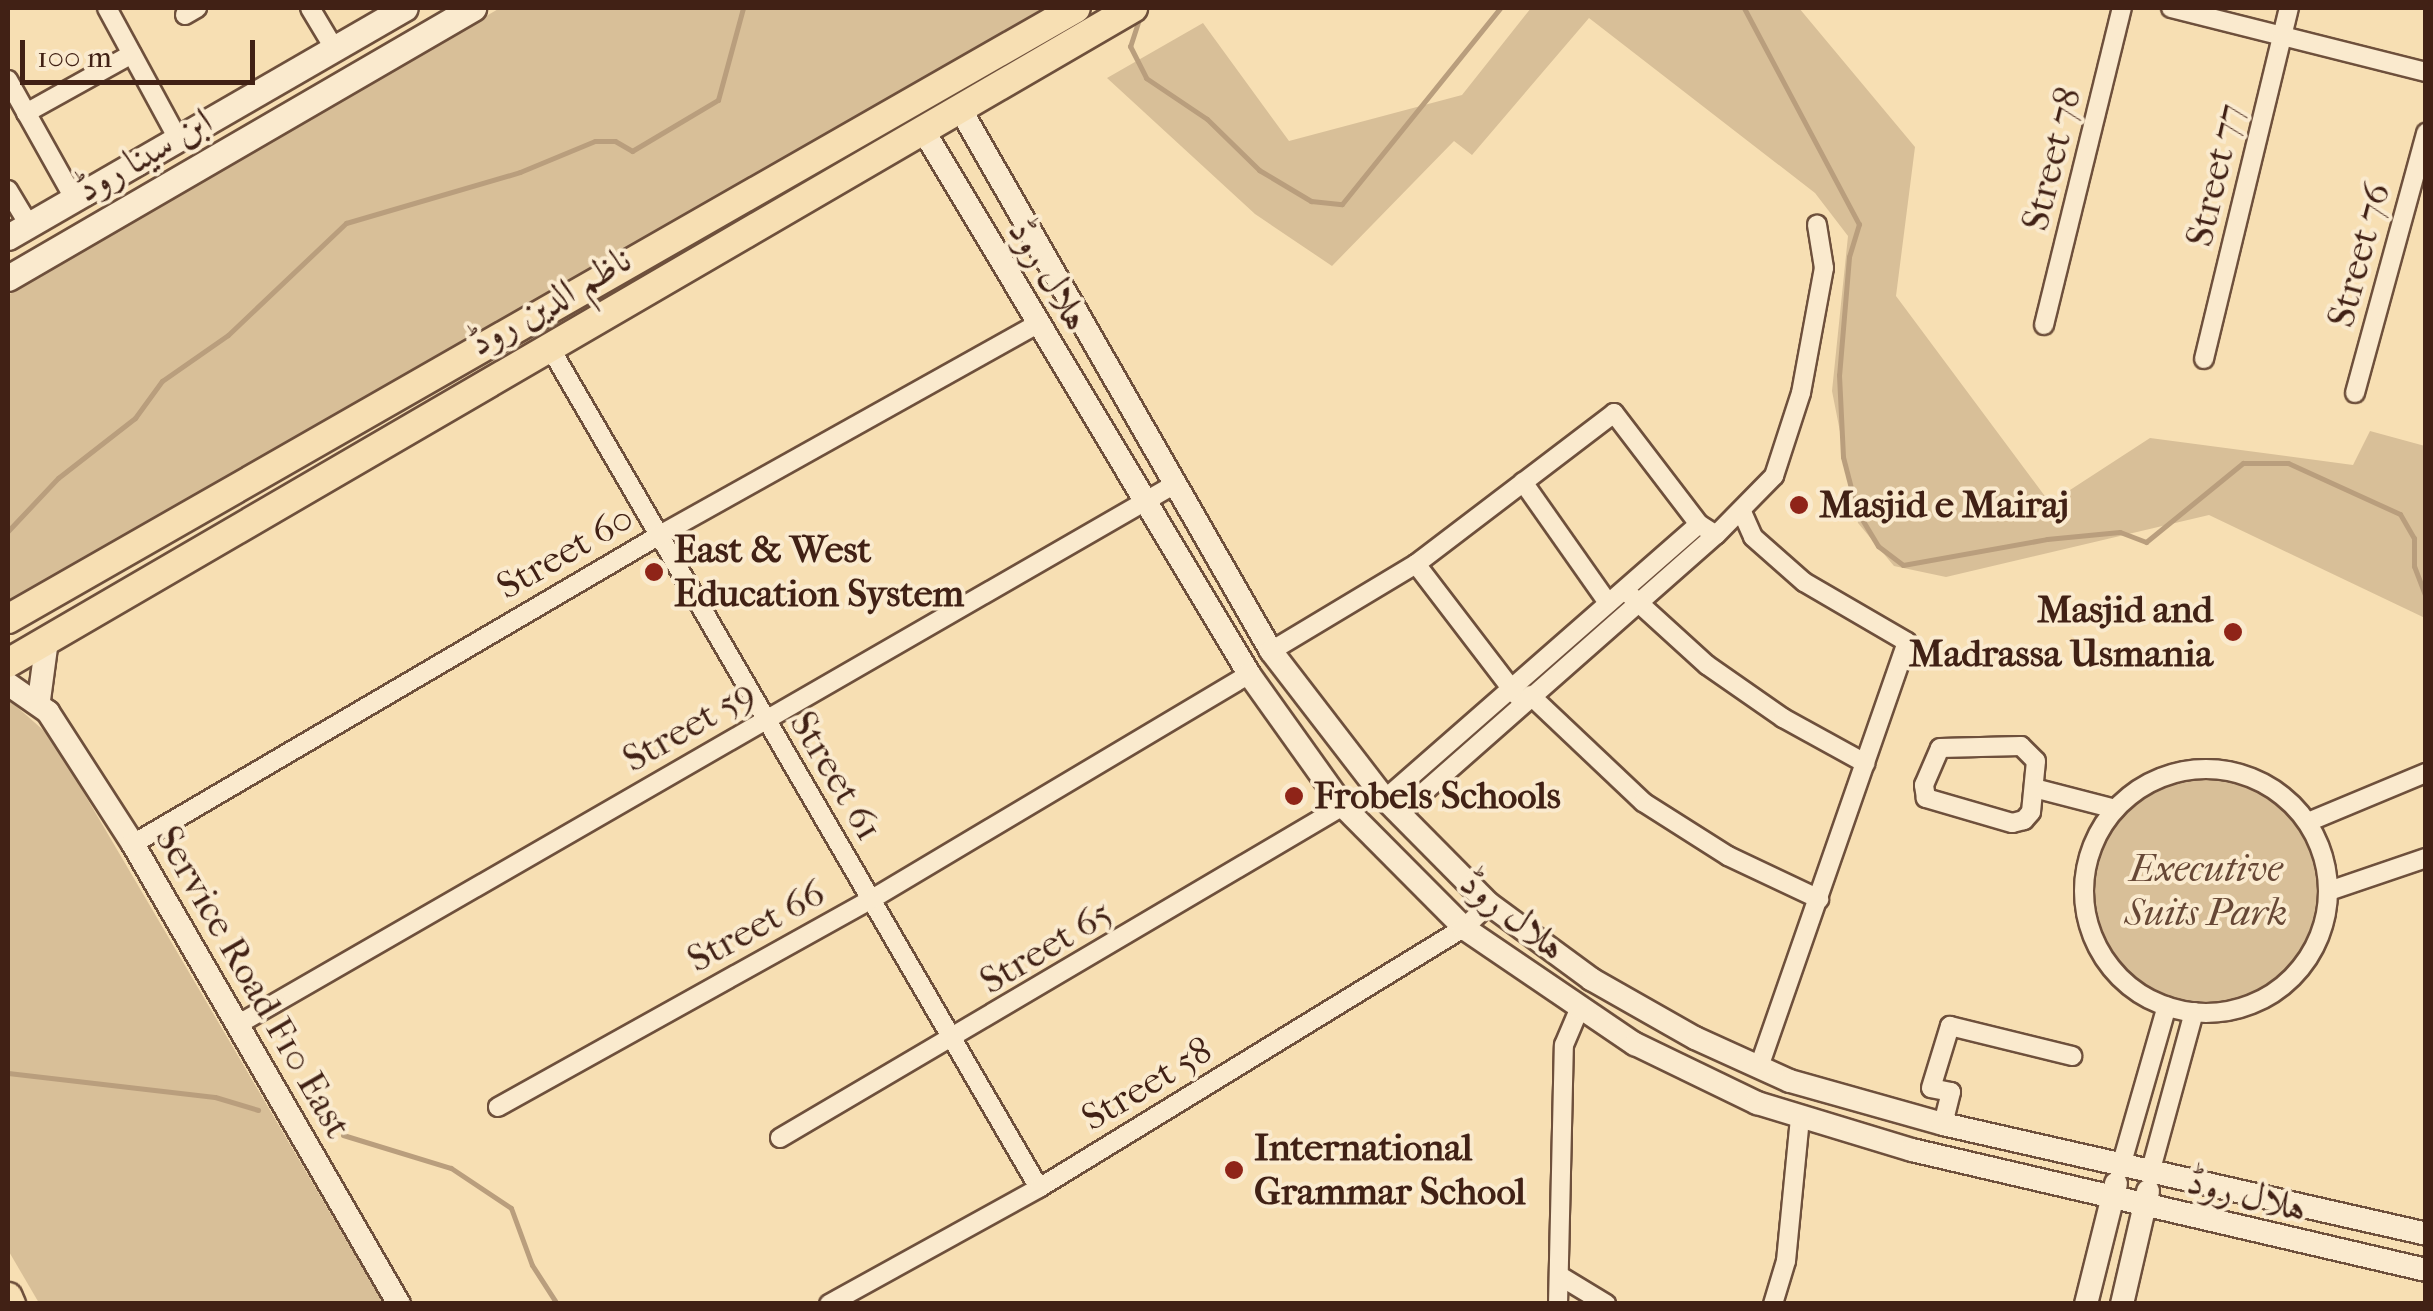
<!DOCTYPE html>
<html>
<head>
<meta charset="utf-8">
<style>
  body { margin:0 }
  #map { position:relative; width:2433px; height:1311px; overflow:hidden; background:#f7dfb3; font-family:"IM FELL French Canon",Amiri,serif }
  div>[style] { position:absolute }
  .green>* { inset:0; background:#d8bf98 }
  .round { border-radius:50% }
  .stream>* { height:5px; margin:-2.5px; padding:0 2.5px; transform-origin:2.5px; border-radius:2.5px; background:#b99e7d }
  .roads { filter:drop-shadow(2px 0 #6e503c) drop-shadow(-2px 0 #6e503c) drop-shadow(0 2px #6e503c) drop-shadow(0 -2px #6e503c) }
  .minor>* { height:18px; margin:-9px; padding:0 9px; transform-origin:9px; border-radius:9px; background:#faeace }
  .minor>.ring { margin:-9px; padding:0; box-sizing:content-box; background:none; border:18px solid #faeace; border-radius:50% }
  .tertiary>* { height:22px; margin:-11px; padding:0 11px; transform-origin:11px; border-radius:11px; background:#faeace }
  .secondary>* { height:25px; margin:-12.5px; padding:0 12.5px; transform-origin:12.5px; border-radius:12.5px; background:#faeace }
  .primary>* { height:28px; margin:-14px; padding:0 14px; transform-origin:14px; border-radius:14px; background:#f7dfb3 }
  .dots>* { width:28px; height:28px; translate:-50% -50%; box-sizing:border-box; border:5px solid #faeace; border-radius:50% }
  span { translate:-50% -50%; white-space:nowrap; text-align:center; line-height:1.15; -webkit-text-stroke:8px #faeace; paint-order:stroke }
  .street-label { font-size:38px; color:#412115 }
  .poi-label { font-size:38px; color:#412115; font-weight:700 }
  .left { translate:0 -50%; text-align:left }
  .right { translate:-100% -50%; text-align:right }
  .park-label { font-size:38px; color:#674836; font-style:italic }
  .frame { position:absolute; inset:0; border:10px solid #412115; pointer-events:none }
  .scale { position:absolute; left:20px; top:40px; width:235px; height:45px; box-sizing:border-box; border:5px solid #412115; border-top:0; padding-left:12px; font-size:30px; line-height:35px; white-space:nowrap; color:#412115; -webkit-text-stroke:8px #faeace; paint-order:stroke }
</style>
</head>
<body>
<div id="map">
  <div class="green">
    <i style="clip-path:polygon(500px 8px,1044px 8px,8px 609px,8px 295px)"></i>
    <i style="clip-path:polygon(1531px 8px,1799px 8px,1915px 147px,1896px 296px,2050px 503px,2150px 438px,2353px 465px,2370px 431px,2425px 446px,2425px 618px,2209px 515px,1946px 577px,1894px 566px,1858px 523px,1832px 391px,1848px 236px,1815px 193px,1589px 18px,1472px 155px,1454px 141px,1332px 266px,1255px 214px,1107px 78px,1203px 23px,1289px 141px,1462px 95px)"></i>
    <i style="clip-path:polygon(8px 699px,51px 737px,383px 1303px,39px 1303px,8px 1250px)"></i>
    <i class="round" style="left:2094px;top:779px;width:224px;height:224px"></i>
  </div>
  <div class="stream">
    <i style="left:1744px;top:8px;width:245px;rotate:62deg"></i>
    <i style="left:1859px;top:224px;width:34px;rotate:107deg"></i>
    <i style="left:1849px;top:257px;width:118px;rotate:94.8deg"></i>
    <i style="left:1839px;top:375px;width:82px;rotate:87.2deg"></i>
    <i style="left:1843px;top:457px;width:56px;rotate:75.5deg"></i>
    <i style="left:1857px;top:511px;width:41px;rotate:59deg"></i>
    <i style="left:1878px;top:546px;width:31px;rotate:37deg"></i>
    <i style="left:1903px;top:565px;width:146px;rotate:-10.2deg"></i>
    <i style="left:2047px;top:539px;width:73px;rotate:-5.5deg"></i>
    <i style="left:2120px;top:532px;width:28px;rotate:21deg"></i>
    <i style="left:2146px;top:542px;width:125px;rotate:-39.2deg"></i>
    <i style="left:2243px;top:463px;width:45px"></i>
    <i style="left:2288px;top:463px;width:123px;rotate:24.5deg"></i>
    <i style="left:2400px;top:514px;width:28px;rotate:60deg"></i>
    <i style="left:2414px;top:538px;width:28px;rotate:90deg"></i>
    <i style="left:2414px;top:566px;width:34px;rotate:69deg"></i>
    <i style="left:1141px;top:13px;width:35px;rotate:108deg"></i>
    <i style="left:1130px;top:46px;width:36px;rotate:63deg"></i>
    <i style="left:1146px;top:78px;width:73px;rotate:33.9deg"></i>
    <i style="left:1207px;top:119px;width:73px;rotate:44.4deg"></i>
    <i style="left:1259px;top:170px;width:61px;rotate:30.8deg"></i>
    <i style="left:1311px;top:201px;width:31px;rotate:6deg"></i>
    <i style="left:1342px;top:204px;width:252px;rotate:-51.1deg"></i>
    <i style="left:8px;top:531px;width:73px;rotate:-46.7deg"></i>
    <i style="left:58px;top:478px;width:98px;rotate:-37.9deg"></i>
    <i style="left:135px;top:418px;width:46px;rotate:-53.9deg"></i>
    <i style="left:162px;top:381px;width:80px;rotate:-34.9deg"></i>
    <i style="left:228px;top:335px;width:163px;rotate:-43.5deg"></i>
    <i style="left:346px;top:223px;width:181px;rotate:-16.3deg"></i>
    <i style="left:520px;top:172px;width:81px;rotate:-22.5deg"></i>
    <i style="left:595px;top:141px;width:20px"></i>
    <i style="left:615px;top:141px;width:20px;rotate:30deg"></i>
    <i style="left:632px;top:151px;width:100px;rotate:-30.7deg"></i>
    <i style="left:718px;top:100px;width:95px;rotate:-74.8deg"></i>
    <i style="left:8px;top:1073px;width:208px;rotate:6.6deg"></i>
    <i style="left:215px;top:1097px;width:45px;rotate:16.8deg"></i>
    <i style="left:343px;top:1135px;width:113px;rotate:17deg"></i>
    <i style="left:451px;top:1168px;width:72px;rotate:33.7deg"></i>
    <i style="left:511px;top:1208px;width:61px;rotate:69.8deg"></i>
    <i style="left:532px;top:1265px;width:46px;rotate:57.3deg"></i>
  </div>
  <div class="roads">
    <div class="minor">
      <i style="left:107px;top:8px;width:149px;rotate:61.5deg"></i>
      <i style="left:310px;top:8px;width:47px;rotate:59deg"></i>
      <i style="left:2171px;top:8px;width:263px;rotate:14.1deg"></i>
      <i style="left:185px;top:15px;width:14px;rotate:-30deg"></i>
      <i style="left:8px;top:80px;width:135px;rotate:60.8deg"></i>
      <i style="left:26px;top:113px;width:121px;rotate:-29.1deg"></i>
      <i style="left:8px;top:190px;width:41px;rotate:59deg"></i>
      <i style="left:2044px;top:325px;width:326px;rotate:-76.2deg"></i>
      <i style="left:549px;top:346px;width:974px;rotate:59.8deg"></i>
      <i style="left:2204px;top:359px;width:361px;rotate:-76.4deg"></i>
      <i style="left:2355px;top:393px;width:270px;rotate:-74.7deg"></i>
      <i style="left:1523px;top:482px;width:148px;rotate:54.9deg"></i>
      <i style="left:1742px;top:512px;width:27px;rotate:66deg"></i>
      <i style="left:1753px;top:537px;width:68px;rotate:41.4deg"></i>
      <i style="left:1804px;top:582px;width:119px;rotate:30.2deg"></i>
      <i style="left:1907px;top:642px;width:450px;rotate:109.2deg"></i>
      <i style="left:1416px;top:564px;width:165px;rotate:52.6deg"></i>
      <i style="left:1630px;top:595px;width:104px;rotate:42.3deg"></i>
      <i style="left:1707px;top:665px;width:93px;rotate:34.9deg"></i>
      <i style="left:1783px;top:718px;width:94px;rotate:28.8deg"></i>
      <i style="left:1271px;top:651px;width:169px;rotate:-31deg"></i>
      <i style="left:1416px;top:564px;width:249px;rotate:-37.3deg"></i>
      <i style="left:1614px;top:413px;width:140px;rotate:52.6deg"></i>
      <i style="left:1699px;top:524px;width:20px;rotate:33deg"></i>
      <i style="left:1530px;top:695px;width:156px;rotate:43.4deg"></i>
      <i style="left:1643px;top:802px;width:101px;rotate:32.4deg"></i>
      <i style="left:1728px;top:856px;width:101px;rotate:25.3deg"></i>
      <i style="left:2021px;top:746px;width:21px;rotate:45deg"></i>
      <i style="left:2036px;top:761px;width:51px;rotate:95.6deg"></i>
      <i style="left:2031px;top:812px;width:11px;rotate:131deg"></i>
      <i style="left:2024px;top:820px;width:12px;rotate:166deg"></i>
      <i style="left:2012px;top:823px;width:90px;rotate:-163.8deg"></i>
      <i style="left:1926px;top:798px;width:13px;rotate:-99deg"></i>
      <i style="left:1924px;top:785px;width:40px;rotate:-66.6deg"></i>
      <i style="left:1940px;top:748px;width:81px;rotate:-1.4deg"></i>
      <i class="ring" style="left:2084px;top:769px;width:226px;height:226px"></i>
      <i style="left:2034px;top:788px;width:84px;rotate:14.5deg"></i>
      <i style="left:1385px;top:799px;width:417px;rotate:-41.2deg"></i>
      <i style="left:1399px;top:814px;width:422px;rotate:-41.4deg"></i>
      <i style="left:1716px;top:535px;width:83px;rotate:-45.5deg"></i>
      <i style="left:1774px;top:476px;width:87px;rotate:-72deg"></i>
      <i style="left:1801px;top:393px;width:127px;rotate:-79.6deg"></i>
      <i style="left:1824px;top:268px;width:44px;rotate:-99.2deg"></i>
      <i style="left:2308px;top:822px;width:128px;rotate:-22.6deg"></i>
      <i style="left:133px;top:844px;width:609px;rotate:-30.4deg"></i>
      <i style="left:658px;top:536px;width:432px;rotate:-29.2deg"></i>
      <i style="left:2329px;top:891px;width:102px;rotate:-18.8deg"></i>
      <i style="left:237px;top:1025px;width:1083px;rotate:-29.97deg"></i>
      <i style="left:498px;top:1107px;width:428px;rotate:-29.1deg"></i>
      <i style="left:872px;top:899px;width:439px;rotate:-30.8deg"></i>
      <i style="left:1943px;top:1124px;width:33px;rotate:-76deg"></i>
      <i style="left:1951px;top:1092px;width:20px;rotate:-169deg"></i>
      <i style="left:1931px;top:1088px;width:65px;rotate:-73deg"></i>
      <i style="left:1950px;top:1026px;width:126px;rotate:13.8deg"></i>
      <i style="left:780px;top:1138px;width:654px;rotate:-30.53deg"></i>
      <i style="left:2121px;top:1166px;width:166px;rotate:-74deg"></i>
      <i style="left:2150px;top:1173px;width:167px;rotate:-74.7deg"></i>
      <i style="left:1560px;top:1276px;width:54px;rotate:31.3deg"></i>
      <i style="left:829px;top:1304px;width:240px;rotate:-28.9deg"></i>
      <i style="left:1039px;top:1188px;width:498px;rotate:-31.5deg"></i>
      <i style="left:1464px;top:928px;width:35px;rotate:-44deg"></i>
      <i style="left:1558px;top:1304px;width:259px;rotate:-88.7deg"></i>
      <i style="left:1564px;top:1045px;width:38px;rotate:-67deg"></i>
      <i style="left:1773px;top:1304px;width:45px;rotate:-73.2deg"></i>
      <i style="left:1786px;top:1261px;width:145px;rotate:-84.4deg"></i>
    </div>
    <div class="tertiary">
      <i style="left:959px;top:107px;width:627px;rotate:60.16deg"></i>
      <i style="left:1271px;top:651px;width:187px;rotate:52.4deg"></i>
      <i style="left:1385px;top:799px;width:148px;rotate:45.3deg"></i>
      <i style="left:1489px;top:904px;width:127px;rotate:36.3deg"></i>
      <i style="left:1591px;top:979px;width:120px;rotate:29.6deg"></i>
      <i style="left:1695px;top:1038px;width:104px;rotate:24.4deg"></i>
      <i style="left:1790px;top:1081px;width:159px;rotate:15.7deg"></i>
      <i style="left:1943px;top:1124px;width:495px;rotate:12.8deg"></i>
      <i style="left:922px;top:128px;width:636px;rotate:59.08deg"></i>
      <i style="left:1249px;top:674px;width:162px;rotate:54.5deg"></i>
      <i style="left:1343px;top:806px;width:172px;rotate:45.2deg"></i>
      <i style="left:1464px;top:928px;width:207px;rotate:34.2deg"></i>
      <i style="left:1635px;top:1044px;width:136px;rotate:25.8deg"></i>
      <i style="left:1757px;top:1103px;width:162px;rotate:16.9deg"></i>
      <i style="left:1912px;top:1150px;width:528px;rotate:13.14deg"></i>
      <i style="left:8px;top:684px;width:49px;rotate:35deg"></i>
      <i style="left:48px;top:712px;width:157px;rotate:57.2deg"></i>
      <i style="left:133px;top:844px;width:531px;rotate:59.96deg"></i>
      <i style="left:39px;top:700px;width:61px;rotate:-82.4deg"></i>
      <i style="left:2086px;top:1304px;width:124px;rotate:-76deg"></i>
      <i style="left:2122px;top:1304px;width:116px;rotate:-77deg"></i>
    </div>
    <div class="secondary">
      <i style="left:8px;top:237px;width:458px;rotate:-30deg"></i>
      <i style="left:8px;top:278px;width:538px;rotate:-30.14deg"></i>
    </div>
    <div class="primary">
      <i style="left:8px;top:619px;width:1230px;rotate:-29.77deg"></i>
      <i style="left:8px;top:663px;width:1302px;rotate:-30.21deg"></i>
      <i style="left:8px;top:1297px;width:8px;rotate:67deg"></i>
    </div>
  </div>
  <div class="dots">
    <i style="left:1799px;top:505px;background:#8f2418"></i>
    <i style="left:654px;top:572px;background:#8f2418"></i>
    <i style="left:2233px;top:632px;background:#8f2418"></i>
    <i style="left:1294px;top:796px;background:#8f2418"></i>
    <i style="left:1234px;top:1170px;background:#8f2418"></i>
  </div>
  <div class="street-label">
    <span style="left:144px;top:155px;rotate:-30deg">ابن سینا روڈ</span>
    <span style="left:2052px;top:159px;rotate:-76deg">Street 78</span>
    <span style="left:2215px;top:175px;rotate:-77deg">Street 77</span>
    <span style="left:2359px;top:255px;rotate:-75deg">Street 76</span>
    <span style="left:1049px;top:275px;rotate:59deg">ہلال روڈ</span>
    <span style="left:550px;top:301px;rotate:-30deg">ناظم الدین روڈ</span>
    <span style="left:565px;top:552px;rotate:-30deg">Street 60</span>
    <span style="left:689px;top:726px;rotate:-30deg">Street 59</span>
    <span style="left:836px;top:776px;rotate:59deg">Street 61</span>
    <span style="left:1513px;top:915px;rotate:38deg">ہلال روڈ</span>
    <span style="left:756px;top:926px;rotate:-29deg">Street 66</span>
    <span style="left:1046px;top:947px;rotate:-31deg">Street 65</span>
    <span style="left:253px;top:982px;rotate:60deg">Service Road F10 East</span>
    <span style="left:1147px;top:1084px;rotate:-31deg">Street 58</span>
    <span style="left:2247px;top:1195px;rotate:14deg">ہلال روڈ</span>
  </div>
  <div class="poi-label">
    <span class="left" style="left:1819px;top:505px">Masjid e Mairaj</span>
    <span class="left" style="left:674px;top:572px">East &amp; West<br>Education System</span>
    <span class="right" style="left:2213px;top:632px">Masjid and<br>Madrassa Usmania</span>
    <span class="left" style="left:1314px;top:796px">Frobels Schools</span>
    <span class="left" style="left:1254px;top:1170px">International<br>Grammar School</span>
  </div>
  <div class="park-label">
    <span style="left:2206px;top:891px">Executive<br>Suits Park</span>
  </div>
  <div class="frame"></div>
  <div class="scale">100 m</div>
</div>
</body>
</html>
